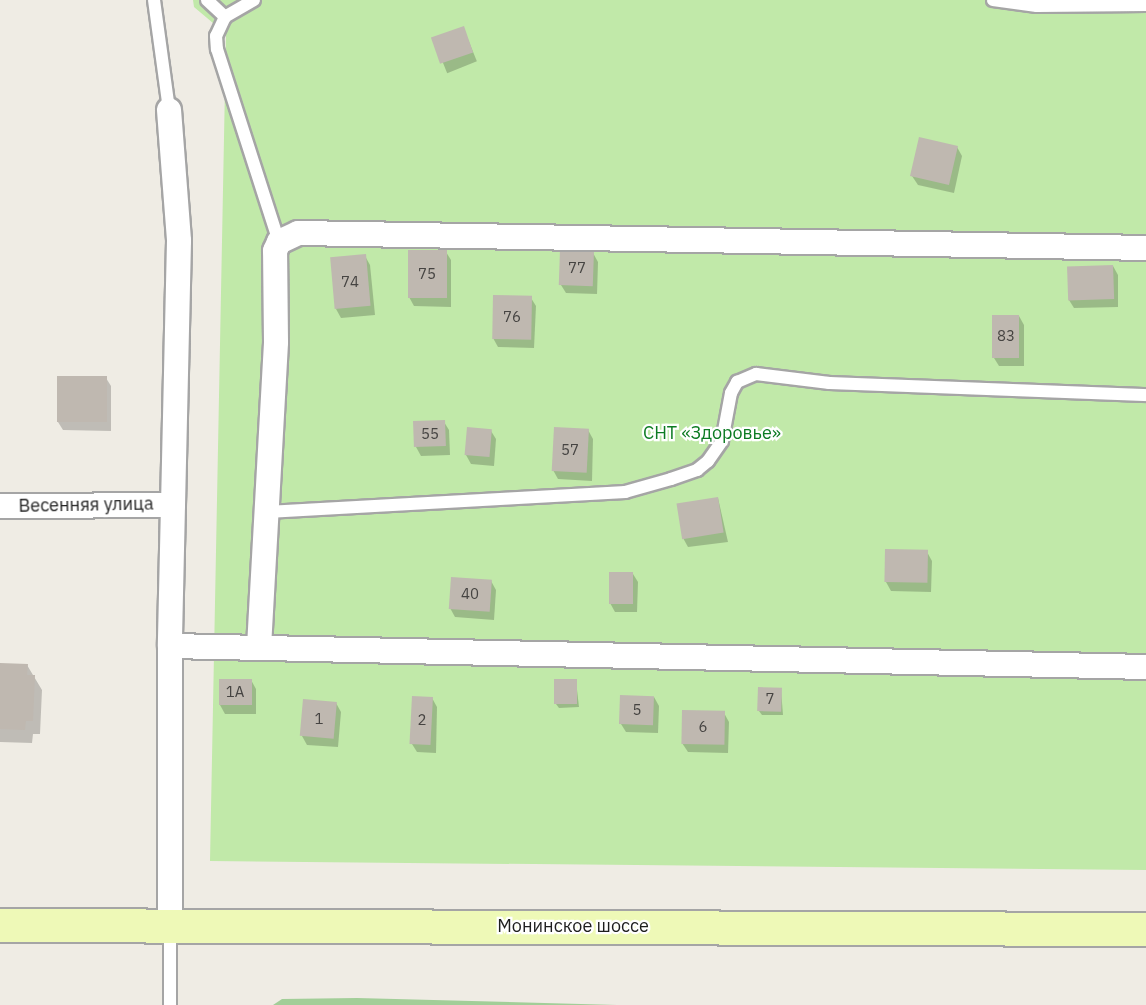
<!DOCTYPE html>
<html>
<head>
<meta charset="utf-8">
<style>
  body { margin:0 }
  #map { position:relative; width:1146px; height:1005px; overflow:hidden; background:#efece4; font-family:"IBM Plex Sans",sans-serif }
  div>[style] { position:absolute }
  .grass>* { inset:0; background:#c1e9a9 }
  .forest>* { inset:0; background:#a2ce98 }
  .shadow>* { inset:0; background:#0003; transform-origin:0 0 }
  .building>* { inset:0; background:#bfb8b0; transform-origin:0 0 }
  .roads { filter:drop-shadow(2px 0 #a5a5a5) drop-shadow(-2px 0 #a5a5a5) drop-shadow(0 2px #a5a5a5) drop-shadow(0 -2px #a5a5a5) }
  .lane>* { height:12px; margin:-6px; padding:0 6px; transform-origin:6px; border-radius:6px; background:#fff }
  .street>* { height:24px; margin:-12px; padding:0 12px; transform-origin:12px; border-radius:12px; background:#fff }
  .secondary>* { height:33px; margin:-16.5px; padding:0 16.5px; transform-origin:16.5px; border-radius:16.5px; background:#eef9b7 }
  span { translate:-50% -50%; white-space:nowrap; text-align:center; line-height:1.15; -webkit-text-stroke:4.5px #fff; paint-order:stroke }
  .number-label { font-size:15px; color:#464442 }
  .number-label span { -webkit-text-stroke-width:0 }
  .park-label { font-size:18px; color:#0c7b22 }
  .street-label { font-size:18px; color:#1e1e1e }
</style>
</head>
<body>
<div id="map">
  <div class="grass">
    <i style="clip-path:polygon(193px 0,1146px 0,1146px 870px,210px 861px,226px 34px,194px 7px)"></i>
  </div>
  <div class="forest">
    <i style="clip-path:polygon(357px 998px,617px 1005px,273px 1005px,282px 999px)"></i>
  </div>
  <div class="shadow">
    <i style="left:463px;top:27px;width:37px;height:32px;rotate:68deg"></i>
    <i style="clip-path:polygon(957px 147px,962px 156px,954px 193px,918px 185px,912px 176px)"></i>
    <i style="clip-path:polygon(446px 252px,451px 260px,451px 307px,414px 306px,409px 297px)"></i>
    <i style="clip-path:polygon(593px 253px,598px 262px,597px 294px,566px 293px,561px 285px)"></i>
    <i style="clip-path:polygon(365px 256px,370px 265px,375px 315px,341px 318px,336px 309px)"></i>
    <i style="clip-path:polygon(1113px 266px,1118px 275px,1118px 307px,1074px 308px,1069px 300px)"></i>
    <i style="clip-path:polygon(531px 298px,536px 306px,534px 348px,498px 347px,493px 338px)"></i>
    <i style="clip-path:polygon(1019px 316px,1024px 325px,1024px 366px,999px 366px,994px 358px)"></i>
    <i style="clip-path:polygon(106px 378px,111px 386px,111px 431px,63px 430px,58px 422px)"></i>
    <i style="clip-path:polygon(415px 422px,444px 422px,449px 430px,450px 455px,421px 456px,416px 447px)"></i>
    <i style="clip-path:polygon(588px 430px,593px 439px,592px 481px,558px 479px,553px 470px)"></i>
    <i style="clip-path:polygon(491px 431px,496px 439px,494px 466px,471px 464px,466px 455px)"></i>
    <i style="clip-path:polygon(718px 498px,728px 542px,688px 547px,683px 538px)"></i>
    <i style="clip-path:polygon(927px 552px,932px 561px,931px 592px,891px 591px,886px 582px)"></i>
    <i style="clip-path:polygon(633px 574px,638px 582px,637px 612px,615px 612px,610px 603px)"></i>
    <i style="clip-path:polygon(491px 581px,496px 590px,494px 620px,455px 617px,450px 608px)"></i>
    <i style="clip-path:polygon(0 664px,27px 665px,42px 690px,40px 734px,33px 734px,32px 743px,0 742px)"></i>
    <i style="clip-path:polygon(251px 680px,256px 689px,256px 714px,225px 714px,220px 705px)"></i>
    <i style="clip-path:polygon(576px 681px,579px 707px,559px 708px,556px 704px)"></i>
    <i style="clip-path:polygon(781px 689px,783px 715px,762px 715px,759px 711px)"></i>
    <i style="clip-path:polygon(654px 697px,659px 706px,658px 733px,626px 732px,621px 724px)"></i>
    <i style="clip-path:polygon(432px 698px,437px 707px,436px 753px,417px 752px,412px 744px)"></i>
    <i style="clip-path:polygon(336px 703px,341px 712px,338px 747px,307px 745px,302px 736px)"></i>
    <i style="clip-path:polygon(724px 713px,729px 722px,728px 753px,688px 752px,682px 743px)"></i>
  </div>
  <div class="building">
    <i style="left:464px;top:26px;width:28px;height:35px;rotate:71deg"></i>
    <i style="left:919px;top:137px;width:40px;height:40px;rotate:13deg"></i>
    <i style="left:408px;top:250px;width:39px;height:48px"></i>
    <i style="left:560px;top:250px;width:34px;height:35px;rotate:2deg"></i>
    <i style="left:366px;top:254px;width:52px;height:36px;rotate:85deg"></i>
    <i style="left:1113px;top:265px;width:34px;height:46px;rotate:88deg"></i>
    <i style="left:493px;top:295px;width:39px;height:44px;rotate:1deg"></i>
    <i style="left:992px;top:315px;width:27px;height:43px"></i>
    <i style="left:57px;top:376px;width:50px;height:46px"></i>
    <i style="left:445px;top:420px;width:26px;height:32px;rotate:88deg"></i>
    <i style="left:467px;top:427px;width:25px;height:28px;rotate:5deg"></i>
    <i style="left:554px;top:427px;width:35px;height:44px;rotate:3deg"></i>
    <i style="left:718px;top:497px;width:36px;height:42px;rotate:81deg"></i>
    <i style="left:885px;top:549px;width:43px;height:33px;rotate:1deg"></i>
    <i style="left:609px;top:572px;width:24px;height:32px"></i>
    <i style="left:451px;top:577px;width:41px;height:32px;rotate:4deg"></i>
    <i style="clip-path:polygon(0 663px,28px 664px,27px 675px,35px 675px,33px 721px,26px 721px,25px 730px,0 729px)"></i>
    <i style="left:219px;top:679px;width:33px;height:26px"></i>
    <i style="left:577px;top:679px;width:25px;height:23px;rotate:90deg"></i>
    <i style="left:758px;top:687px;width:24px;height:24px;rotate:2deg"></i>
    <i style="left:620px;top:695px;width:34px;height:29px;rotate:2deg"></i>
    <i style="left:412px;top:696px;width:21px;height:48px;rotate:3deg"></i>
    <i style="left:303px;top:699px;width:34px;height:37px;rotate:5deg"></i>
    <i style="left:682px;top:710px;width:43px;height:34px;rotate:1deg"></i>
  </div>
  <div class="roads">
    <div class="lane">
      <i style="left:154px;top:0;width:111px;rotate:82.2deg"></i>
      <i style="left:207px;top:0;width:25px;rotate:43deg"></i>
      <i style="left:254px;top:0;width:34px;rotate:150deg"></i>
      <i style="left:225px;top:17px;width:21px;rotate:115deg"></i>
      <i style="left:216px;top:36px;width:13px;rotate:86deg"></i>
      <i style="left:217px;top:49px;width:203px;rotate:72.2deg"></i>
      <i style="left:993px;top:0;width:44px;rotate:7.8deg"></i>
      <i style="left:1037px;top:6px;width:109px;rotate:-0.5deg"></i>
      <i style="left:267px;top:512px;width:359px;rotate:-3.2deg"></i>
      <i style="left:625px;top:492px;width:48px;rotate:-15.8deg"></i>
      <i style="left:671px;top:479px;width:28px;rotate:-19deg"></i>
      <i style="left:697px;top:470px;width:14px;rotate:-39deg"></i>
      <i style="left:708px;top:461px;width:24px;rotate:-55deg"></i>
      <i style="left:722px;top:441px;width:49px;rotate:-79.4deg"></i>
      <i style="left:731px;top:393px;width:13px;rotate:-61deg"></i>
      <i style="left:737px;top:382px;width:21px;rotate:-23deg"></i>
      <i style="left:756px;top:374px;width:74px;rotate:7deg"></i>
      <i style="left:829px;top:383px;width:317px;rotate:2.2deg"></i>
      <i style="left:170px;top:1005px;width:77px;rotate:-90deg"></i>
    </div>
    <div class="street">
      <i style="left:169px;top:110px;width:131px;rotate:85.6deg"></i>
      <i style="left:179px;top:241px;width:405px;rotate:91.3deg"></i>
      <i style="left:170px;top:646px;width:282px;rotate:90deg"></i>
      <i style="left:0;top:506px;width:173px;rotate:-0.3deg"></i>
      <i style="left:170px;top:646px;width:976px;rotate:1.23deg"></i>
      <i style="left:259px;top:647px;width:305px;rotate:-86.8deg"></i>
      <i style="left:276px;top:342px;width:91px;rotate:-90.6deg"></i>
      <i style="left:275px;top:251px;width:10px;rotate:-66deg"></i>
      <i style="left:279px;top:242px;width:21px;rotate:-25deg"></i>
      <i style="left:298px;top:233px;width:848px;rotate:1.01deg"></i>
    </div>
    <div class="secondary">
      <i style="left:0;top:925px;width:1146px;rotate:0.2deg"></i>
    </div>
  </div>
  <div class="number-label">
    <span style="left:577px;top:268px">77</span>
    <span style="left:427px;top:274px">75</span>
    <span style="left:350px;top:282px">74</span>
    <span style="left:512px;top:317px">76</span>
    <span style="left:1006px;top:336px">83</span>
    <span style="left:430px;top:434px">55</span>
    <span style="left:570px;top:450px">57</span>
    <span style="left:470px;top:594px">40</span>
    <span style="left:235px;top:692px">1А</span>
    <span style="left:770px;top:699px">7</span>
    <span style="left:637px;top:710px">5</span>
    <span style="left:319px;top:719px">1</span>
    <span style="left:422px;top:720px">2</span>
    <span style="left:703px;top:727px">6</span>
  </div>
  <div class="park-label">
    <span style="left:712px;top:433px">СНТ «Здоровье»</span>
  </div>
  <div class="street-label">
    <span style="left:86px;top:505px;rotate:-1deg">Весенняя улица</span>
    <span style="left:573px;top:926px">Монинское шоссе</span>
  </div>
</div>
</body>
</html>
